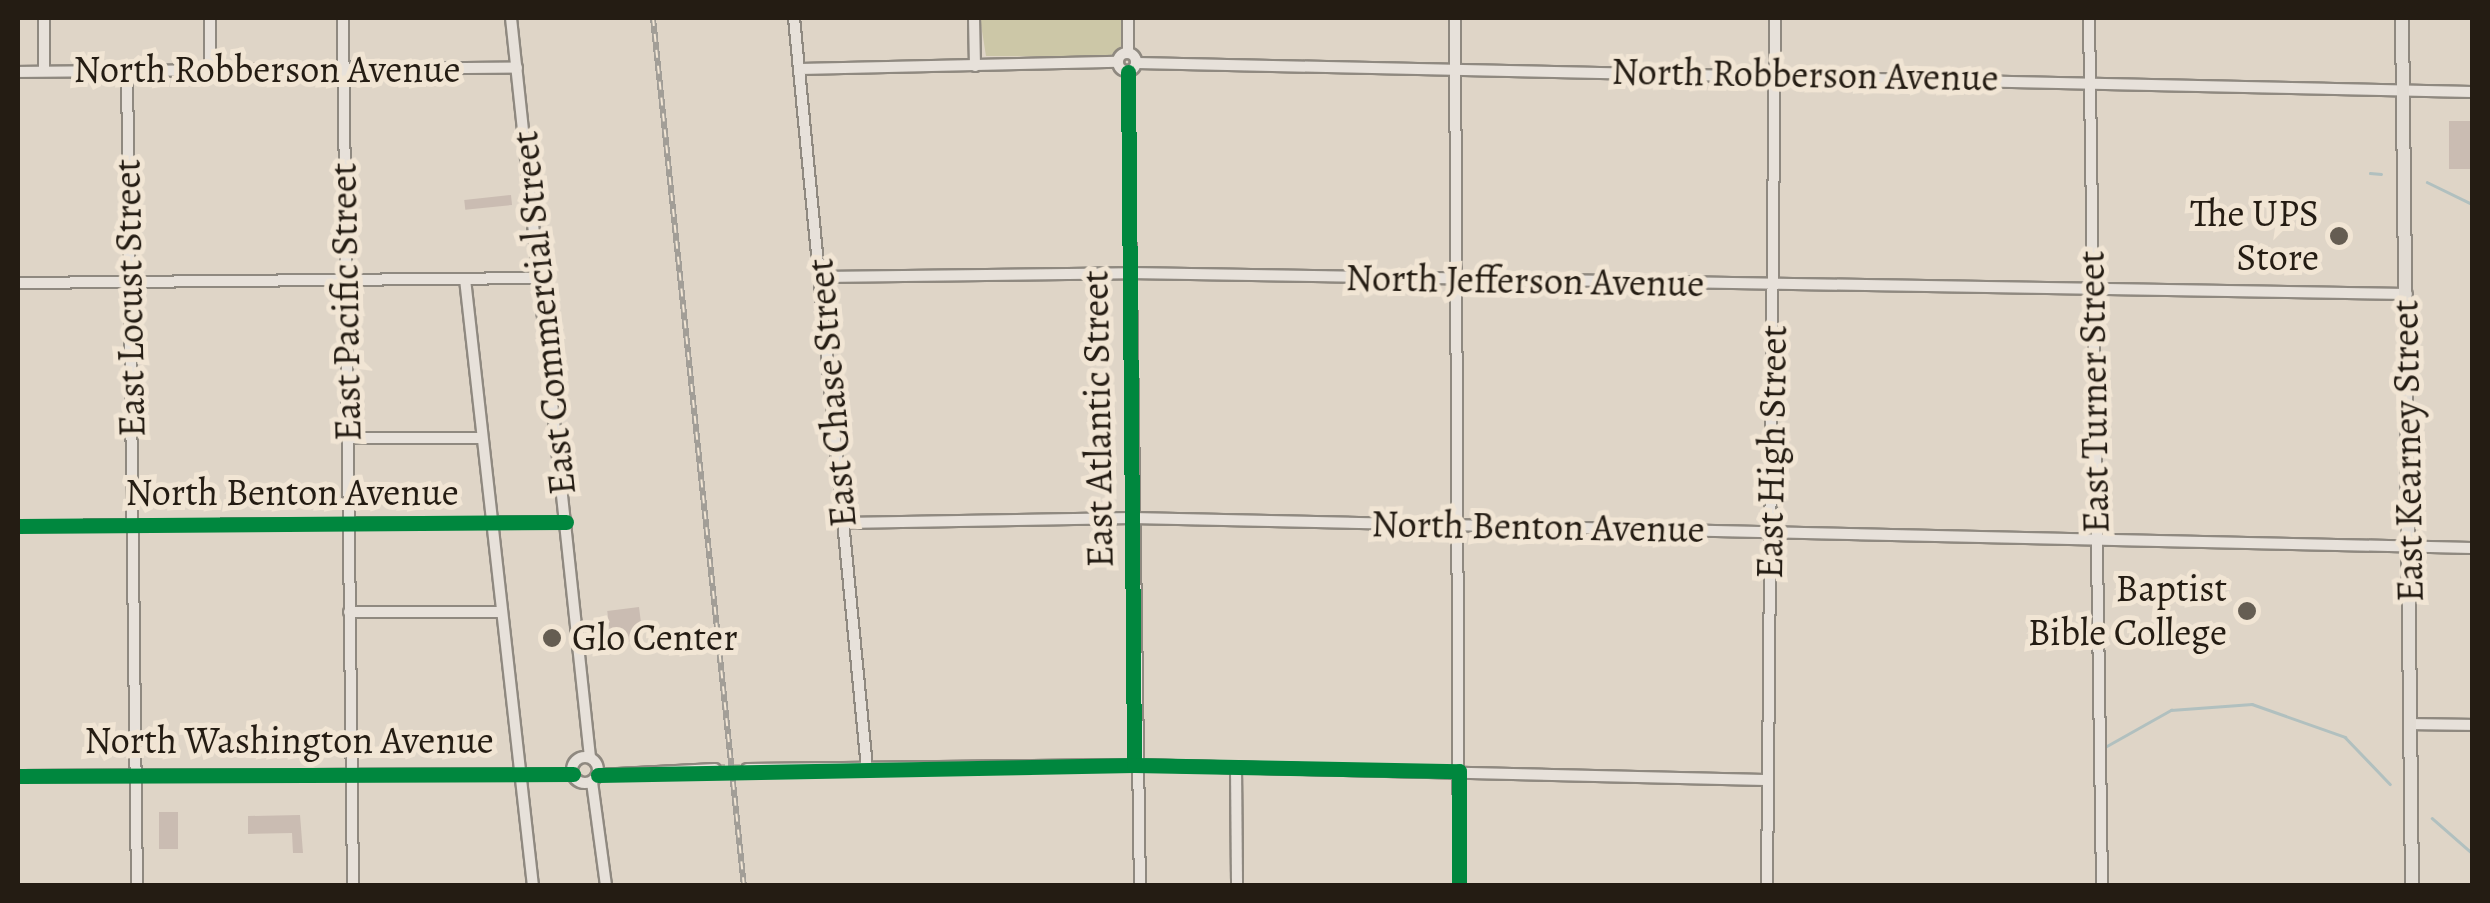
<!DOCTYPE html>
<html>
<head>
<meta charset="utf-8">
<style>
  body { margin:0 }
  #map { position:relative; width:2490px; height:903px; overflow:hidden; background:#dfd5c7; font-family:Alegreya,serif }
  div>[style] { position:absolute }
  .green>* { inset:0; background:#ccc7a7 }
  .stream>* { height:2.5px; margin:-1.25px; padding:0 1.25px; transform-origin:1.25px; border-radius:1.25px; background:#b1c0bf }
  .building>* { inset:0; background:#cabcb2; transform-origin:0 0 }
  .minor-tunnel>* { height:10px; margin-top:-5px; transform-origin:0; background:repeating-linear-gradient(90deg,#bab0a3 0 10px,transparent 0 15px) }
  .roads { filter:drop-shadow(2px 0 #8f8980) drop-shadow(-2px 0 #8f8980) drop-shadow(0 2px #8f8980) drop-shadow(0 -2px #8f8980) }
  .minor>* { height:10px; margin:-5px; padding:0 5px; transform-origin:5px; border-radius:5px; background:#e7e1da }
  .minor>.ring { margin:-5px; padding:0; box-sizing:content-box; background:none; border:10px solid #e7e1da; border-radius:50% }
  .major>* { height:12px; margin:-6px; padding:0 6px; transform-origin:6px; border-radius:6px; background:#e2dcd4 }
  .rail>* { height:6px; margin-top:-3px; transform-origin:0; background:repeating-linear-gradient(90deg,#f1e5d4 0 8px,#a29e97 0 16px); box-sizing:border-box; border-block:2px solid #a29e97 }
  .cycleway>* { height:15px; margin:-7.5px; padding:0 7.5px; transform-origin:7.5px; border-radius:7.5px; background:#00873e }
  .dots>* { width:28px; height:28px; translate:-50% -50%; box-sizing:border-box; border:5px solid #f1e5d4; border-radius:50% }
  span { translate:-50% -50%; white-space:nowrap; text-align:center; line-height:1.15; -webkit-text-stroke:10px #f1e5d4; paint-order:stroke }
  .street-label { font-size:38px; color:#241c13 }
  .poi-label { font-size:38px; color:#241c13 }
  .right { translate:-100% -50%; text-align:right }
  .left { translate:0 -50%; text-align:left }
  .frame { position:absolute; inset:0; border:20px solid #241c13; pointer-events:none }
</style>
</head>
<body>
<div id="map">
  <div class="green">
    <i style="clip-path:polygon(980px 18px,1121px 18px,1122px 45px,1109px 57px,986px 56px)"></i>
  </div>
  <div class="stream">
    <i style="left:2370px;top:173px;width:11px;rotate:5deg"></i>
    <i style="left:2427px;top:182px;width:50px;rotate:26.1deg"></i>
    <i style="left:2105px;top:747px;width:76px;rotate:-29.3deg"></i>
    <i style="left:2171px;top:710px;width:81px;rotate:-4.2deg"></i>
    <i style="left:2252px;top:704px;width:99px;rotate:19.5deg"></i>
    <i style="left:2345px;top:737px;width:65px;rotate:46.2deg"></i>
    <i style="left:2432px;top:818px;width:53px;rotate:41.2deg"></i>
  </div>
  <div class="building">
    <i style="left:2449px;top:121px;width:23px;height:48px"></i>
    <i style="left:511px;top:195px;width:10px;height:47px;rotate:84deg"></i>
    <i style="left:639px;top:607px;width:33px;height:32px;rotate:83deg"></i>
    <i style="left:159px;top:812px;width:19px;height:37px"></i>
    <i style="clip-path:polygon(300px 815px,303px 853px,293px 853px,292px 833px,248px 834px,248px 816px)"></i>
  </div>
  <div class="minor-tunnel">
    <i style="left:715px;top:769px;width:32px"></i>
  </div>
  <div class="roads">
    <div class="minor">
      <i style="left:44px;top:18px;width:53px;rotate:90deg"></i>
      <i style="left:210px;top:18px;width:51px;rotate:90deg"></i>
      <i style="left:343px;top:18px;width:868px;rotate:89.34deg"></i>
      <i style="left:511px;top:18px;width:743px;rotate:83.9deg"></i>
      <i style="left:794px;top:18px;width:754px;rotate:84.44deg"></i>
      <i style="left:974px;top:18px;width:48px;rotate:88.8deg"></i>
      <i style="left:1128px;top:18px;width:35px;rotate:90deg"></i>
      <i style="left:1455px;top:18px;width:868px;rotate:89.74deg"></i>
      <i style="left:2089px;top:18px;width:868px;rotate:89.14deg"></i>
      <i class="ring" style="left:1118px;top:53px;width:8px;height:8px"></i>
      <i style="left:1137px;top:63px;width:1335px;rotate:1.24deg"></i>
      <i style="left:800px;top:69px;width:318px;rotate:-1.3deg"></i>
      <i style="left:127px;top:70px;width:816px;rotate:89.3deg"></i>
      <i style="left:18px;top:72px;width:499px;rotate:-0.5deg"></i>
      <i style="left:1128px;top:72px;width:814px;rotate:89.16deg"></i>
      <i style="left:822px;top:277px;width:307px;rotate:-0.7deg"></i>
      <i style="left:1129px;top:273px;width:1278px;rotate:0.94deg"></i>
      <i style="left:465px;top:279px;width:611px;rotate:83.61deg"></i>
      <i style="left:18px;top:283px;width:523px;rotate:-0.55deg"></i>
      <i style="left:348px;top:438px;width:134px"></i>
      <i style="left:844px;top:523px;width:288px;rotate:-1deg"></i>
      <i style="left:1132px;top:518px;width:1340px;rotate:1.28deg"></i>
      <i style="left:18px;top:526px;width:548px;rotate:-0.42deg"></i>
      <i style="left:349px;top:612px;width:151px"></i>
      <i style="left:2411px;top:724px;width:61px;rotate:0.9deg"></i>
      <i class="ring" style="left:572px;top:757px;width:16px;height:16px"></i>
      <i style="left:1236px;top:767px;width:119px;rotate:89.5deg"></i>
      <i style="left:747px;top:769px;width:387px;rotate:-0.6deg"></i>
      <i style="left:1134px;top:765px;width:631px;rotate:1.36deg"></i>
      <i style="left:598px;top:775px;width:117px;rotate:-2.9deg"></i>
      <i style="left:18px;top:776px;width:555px;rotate:-0.21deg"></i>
      <i style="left:592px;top:782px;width:105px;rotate:82.3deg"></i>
      <i style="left:1767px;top:886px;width:868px;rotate:-89.47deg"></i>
    </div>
    <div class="major">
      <i style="left:2402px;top:18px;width:868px;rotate:89.34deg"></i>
    </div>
  </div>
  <div class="rail">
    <i style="left:653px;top:18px;width:873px;rotate:84.02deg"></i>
  </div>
  <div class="cycleway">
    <i style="left:1128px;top:72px;width:693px;rotate:89.5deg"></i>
    <i style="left:18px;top:526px;width:548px;rotate:-0.42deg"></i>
    <i style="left:598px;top:775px;width:536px;rotate:-1.07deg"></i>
    <i style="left:1134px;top:765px;width:325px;rotate:1.1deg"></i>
    <i style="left:1459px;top:771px;width:115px;rotate:90deg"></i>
    <i style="left:18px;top:776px;width:555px;rotate:-0.21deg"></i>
  </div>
  <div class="dots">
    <i style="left:2339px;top:236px;background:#655d52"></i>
    <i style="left:2247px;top:611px;background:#655d52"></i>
    <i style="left:552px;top:638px;background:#655d52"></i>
  </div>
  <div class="street-label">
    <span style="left:267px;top:70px">North Robberson Avenue</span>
    <span style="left:1805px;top:75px;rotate:1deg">North Robberson Avenue</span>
    <span style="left:1525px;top:281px;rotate:1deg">North Jefferson Avenue</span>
    <span style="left:130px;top:298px;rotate:-91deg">East Locust Street</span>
    <span style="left:346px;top:302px;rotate:-91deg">East Pacific Street</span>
    <span style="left:544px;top:313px;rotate:-96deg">East Commercial Street</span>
    <span style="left:2094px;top:392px;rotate:-91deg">East Turner Street</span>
    <span style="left:832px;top:393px;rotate:-95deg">East Chase Street</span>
    <span style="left:1098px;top:419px;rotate:-91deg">East Atlantic Street</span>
    <span style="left:2408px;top:451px;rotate:-91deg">East Kearney Street</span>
    <span style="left:1772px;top:452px;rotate:-89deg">East High Street</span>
    <span style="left:292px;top:493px">North Benton Avenue</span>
    <span style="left:1538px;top:527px;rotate:1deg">North Benton Avenue</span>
    <span style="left:289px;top:741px">North Washington Avenue</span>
  </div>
  <div class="poi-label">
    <span class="right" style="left:2319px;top:236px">The UPS<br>Store</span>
    <span class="right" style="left:2227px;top:611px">Baptist<br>Bible College</span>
    <span class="left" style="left:572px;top:638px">Glo Center</span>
  </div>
  <div class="frame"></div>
</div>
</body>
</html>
